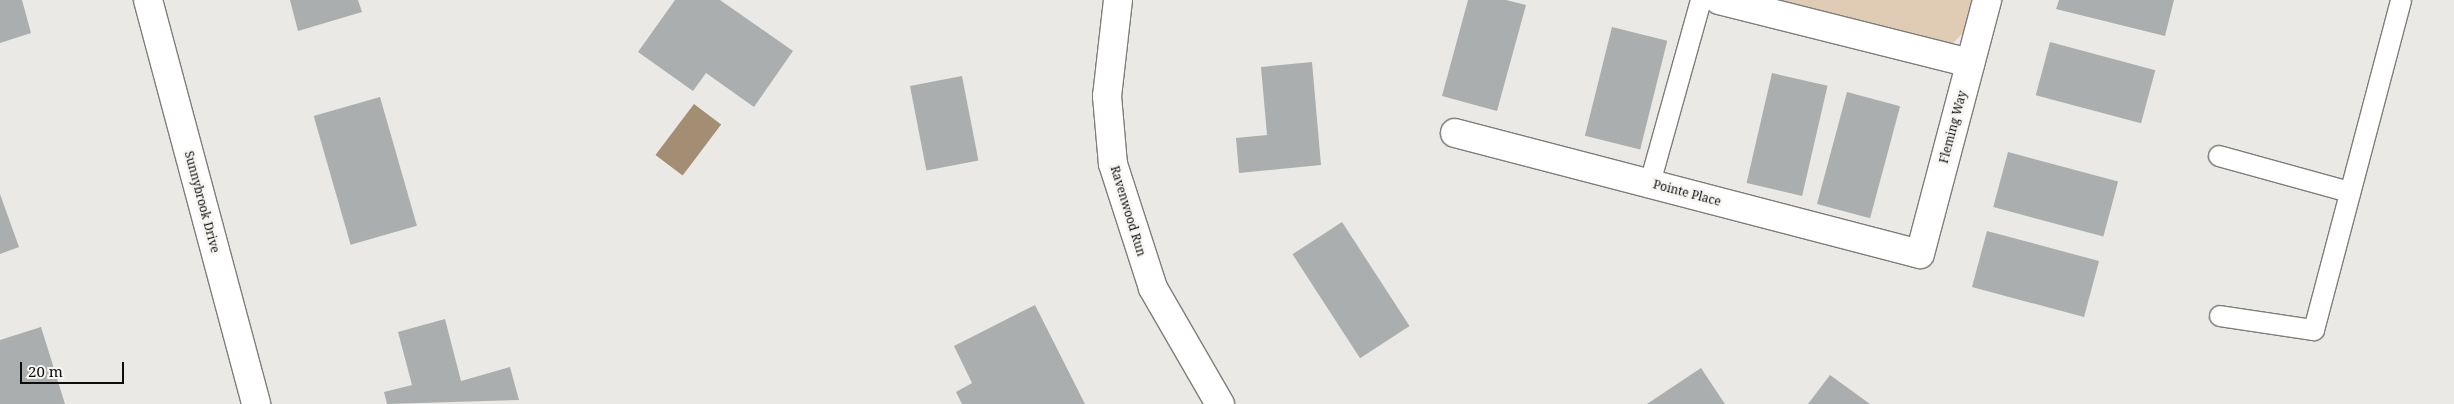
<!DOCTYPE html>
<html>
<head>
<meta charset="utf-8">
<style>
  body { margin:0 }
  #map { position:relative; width:2454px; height:404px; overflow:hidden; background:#ebe9e6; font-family:"Noto Serif",serif }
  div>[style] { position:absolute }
  .green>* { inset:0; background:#e0cbb5 }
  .water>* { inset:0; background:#a38d73; transform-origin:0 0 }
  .building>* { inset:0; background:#aaaeae; transform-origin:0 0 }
  .roads { filter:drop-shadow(1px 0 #7f7d7a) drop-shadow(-1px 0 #7f7d7a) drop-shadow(0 1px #7f7d7a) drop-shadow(0 -1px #7f7d7a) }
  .lane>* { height:20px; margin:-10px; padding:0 10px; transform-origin:10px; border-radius:10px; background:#fff }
  .street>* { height:28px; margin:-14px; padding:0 14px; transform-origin:14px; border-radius:14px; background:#fff }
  span { translate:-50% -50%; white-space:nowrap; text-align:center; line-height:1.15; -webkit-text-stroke:5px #f8f6f3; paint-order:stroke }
  .street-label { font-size:12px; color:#0e0d0d }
  .scale { position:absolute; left:20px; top:362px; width:104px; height:22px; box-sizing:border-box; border:2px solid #0e0d0d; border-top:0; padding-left:6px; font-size:15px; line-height:18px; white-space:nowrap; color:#0e0d0d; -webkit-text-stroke:4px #f8f6f3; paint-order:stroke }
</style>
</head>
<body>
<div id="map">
  <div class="green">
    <i style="clip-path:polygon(1762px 0,1972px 0,1964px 32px,1951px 45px)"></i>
  </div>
  <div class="water">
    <i style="left:694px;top:104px;width:34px;height:64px;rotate:37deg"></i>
  </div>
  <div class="building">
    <i style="clip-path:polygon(0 0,22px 0,31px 33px,0 43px)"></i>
    <i style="clip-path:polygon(290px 0,358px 0,362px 12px,298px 31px)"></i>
    <i style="clip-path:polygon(675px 0,720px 0,793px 51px,754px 107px,706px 73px,693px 91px,638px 52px)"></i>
    <i style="clip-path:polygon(1468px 0,1506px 0,1526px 5px,1497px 111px,1442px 96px)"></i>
    <i style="clip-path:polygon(2059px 0,2174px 0,2165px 36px,2056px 9px)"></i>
    <i style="left:1612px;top:27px;width:57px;height:112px;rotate:14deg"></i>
    <i style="left:2050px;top:42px;width:109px;height:55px;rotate:15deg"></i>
    <i style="clip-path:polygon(1312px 62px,1321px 165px,1239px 173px,1236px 138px,1267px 135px,1261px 67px)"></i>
    <i style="left:1772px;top:73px;width:57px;height:113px;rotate:13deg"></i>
    <i style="left:962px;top:76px;width:86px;height:53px;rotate:79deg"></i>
    <i style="left:1847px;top:92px;width:55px;height:116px;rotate:15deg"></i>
    <i style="left:380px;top:97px;width:134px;height:69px;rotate:74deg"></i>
    <i style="left:2008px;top:152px;width:114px;height:57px;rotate:15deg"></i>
    <i style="clip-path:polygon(0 194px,19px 247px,0 254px)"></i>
    <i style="left:1342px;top:222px;width:124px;height:59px;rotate:57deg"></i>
    <i style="left:1987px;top:231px;width:116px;height:58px;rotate:15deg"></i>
    <i style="clip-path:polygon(1035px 305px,1085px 404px,962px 404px,956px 392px,972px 383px,954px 346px)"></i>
    <i style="clip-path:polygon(445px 319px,461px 381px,510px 367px,519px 400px,387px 404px,384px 392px,412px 385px,398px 332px)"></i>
    <i style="clip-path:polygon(41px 327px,65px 404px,0 404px,0 340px)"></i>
    <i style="clip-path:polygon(1701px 368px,1725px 404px,1647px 404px)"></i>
    <i style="clip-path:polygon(1830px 375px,1870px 404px,1808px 404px)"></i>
  </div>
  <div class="roads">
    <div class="lane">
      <i style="left:2219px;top:156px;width:136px;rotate:15.4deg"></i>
      <i style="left:1650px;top:183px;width:190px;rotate:-74.4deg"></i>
      <i style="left:2220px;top:316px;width:95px;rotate:8.5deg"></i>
      <i style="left:2314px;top:330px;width:341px;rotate:-75.2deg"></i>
    </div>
    <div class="street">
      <i style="left:148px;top:0;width:418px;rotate:75deg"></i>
      <i style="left:1118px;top:0;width:97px;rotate:96.5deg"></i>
      <i style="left:1107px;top:96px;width:68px;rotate:85deg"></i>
      <i style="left:1113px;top:164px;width:130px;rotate:72.1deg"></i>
      <i style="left:1153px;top:288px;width:134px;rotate:60deg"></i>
      <i style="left:1719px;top:0;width:259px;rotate:14.1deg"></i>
      <i style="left:1455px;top:133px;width:480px;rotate:14.6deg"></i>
      <i style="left:1920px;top:254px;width:263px;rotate:-75.2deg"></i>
    </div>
  </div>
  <div class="street-label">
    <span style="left:1953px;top:127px;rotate:-75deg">Fleming Way</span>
    <span style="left:1687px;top:193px;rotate:15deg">Pointe Place</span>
    <span style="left:202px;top:202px;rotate:75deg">Sunnybrook Drive</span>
    <span style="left:1128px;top:211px;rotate:73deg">Ravenwood Run</span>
  </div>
  <div class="scale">20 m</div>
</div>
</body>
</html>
